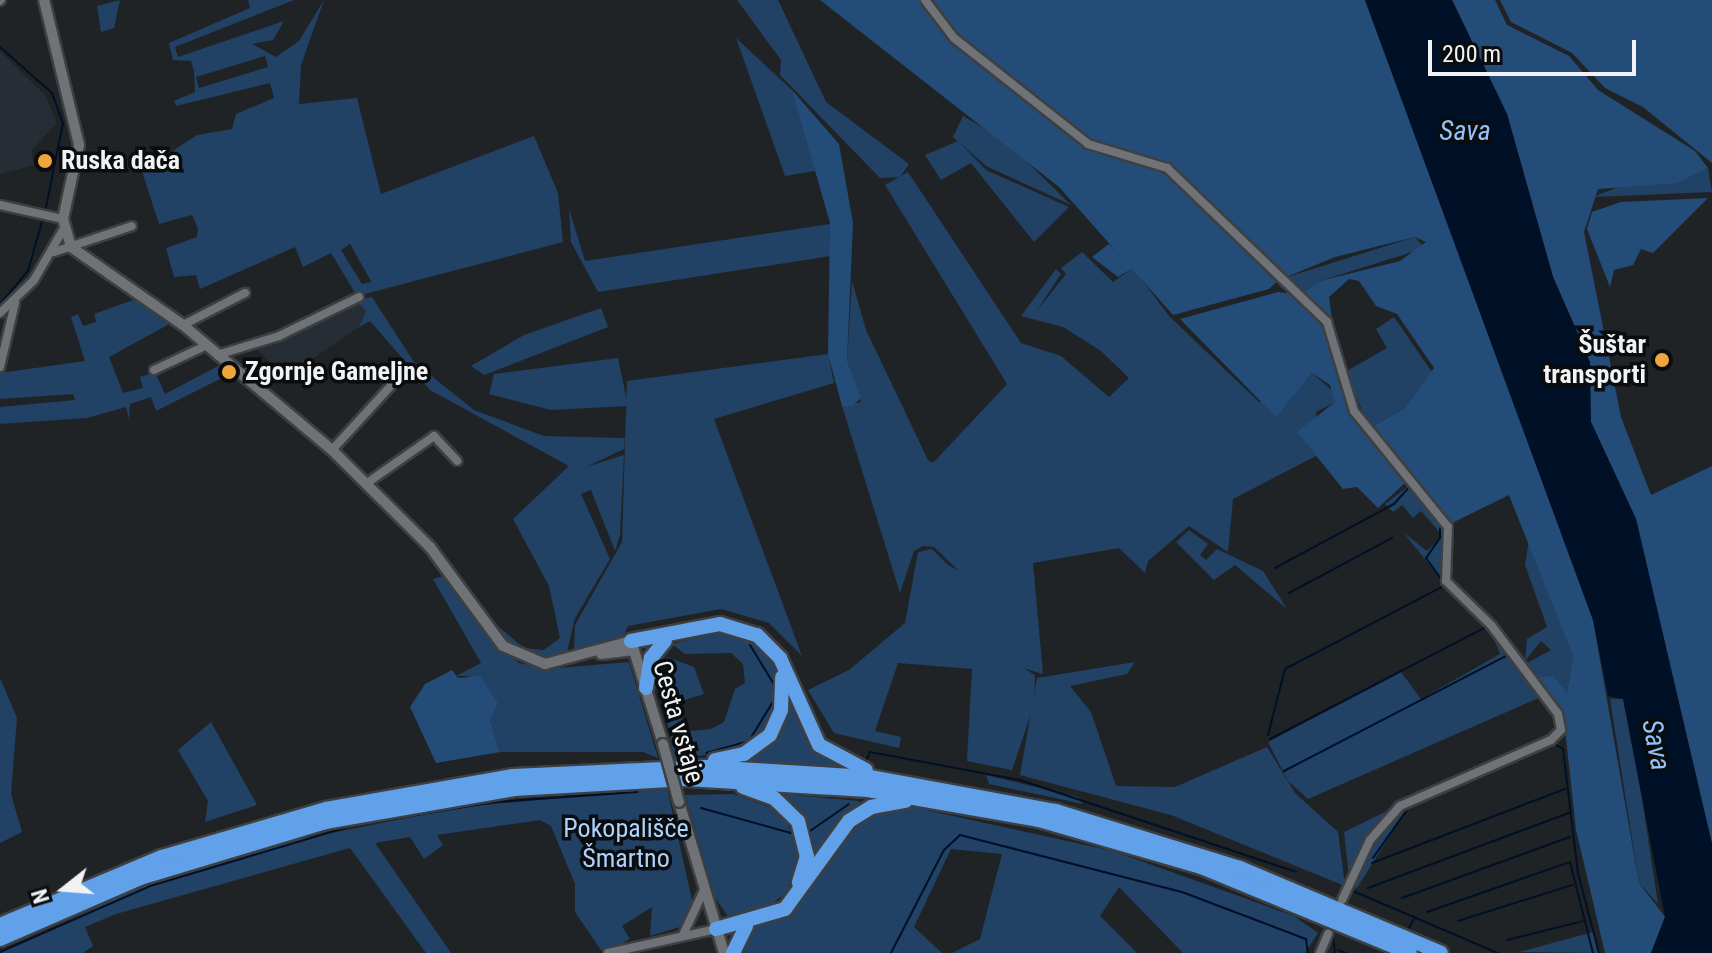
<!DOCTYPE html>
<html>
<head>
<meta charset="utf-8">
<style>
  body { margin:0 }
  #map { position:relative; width:1712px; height:953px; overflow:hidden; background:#202326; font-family:"Roboto Condensed",sans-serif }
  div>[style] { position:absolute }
  .built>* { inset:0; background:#262d35 }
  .green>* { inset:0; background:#214165 }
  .forest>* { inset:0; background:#234c79 }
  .water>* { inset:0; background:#001027 }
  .stream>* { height:2px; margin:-1px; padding:0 1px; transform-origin:1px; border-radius:1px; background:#001027 }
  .roads { filter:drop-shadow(2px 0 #3d3f41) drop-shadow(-2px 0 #3d3f41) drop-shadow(0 2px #3d3f41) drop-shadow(0 -2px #3d3f41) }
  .minor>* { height:8px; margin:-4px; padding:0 4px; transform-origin:4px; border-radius:4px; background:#6f7377 }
  .tertiary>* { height:10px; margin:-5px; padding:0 5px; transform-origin:5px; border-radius:5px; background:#6f7377 }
  .motorway>* { height:14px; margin:-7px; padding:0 7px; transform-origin:7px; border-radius:7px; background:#61a1ea }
  .bridges { filter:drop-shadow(2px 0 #3d3f41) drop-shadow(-2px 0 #3d3f41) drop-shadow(0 2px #3d3f41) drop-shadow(0 -2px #3d3f41) }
  .tertiary-bridge>* { height:10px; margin:-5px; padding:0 5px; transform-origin:5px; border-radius:5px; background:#6f7377 }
  .dots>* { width:22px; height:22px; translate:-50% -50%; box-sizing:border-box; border:4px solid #0b0c0d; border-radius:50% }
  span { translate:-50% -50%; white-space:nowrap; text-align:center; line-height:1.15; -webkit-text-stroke:7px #0b0c0d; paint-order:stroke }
  .poi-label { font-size:26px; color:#f0f2f4; font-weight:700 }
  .left { translate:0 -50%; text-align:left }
  .right { translate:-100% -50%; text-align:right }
  .street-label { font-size:26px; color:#f0f2f4 }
  .park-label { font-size:26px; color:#add2fd }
  .water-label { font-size:28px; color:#92c2fb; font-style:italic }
  .north { position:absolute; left:24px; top:849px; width:80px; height:80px; -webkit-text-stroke:6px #0b0c0d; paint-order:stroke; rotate:253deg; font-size:22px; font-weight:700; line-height:32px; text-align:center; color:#f0f2f4 }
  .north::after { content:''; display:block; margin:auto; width:28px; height:36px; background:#f0f2f4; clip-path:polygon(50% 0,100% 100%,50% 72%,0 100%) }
  .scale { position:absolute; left:1428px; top:40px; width:208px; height:36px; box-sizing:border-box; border:4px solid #f0f2f4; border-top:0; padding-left:10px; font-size:24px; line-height:28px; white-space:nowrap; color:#f0f2f4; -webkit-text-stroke:6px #0b0c0d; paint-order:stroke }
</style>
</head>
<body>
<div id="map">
  <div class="built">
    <i style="clip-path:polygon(0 51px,45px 95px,57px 123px,31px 151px,34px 165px,0 174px)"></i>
    <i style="clip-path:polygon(355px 300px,366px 311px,359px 327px,285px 378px,254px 346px)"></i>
  </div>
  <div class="green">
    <i style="clip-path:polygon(120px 0,114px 28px,101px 32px,97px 6px)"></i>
    <i style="clip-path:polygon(evenodd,248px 0,294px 0,175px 47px,178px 57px,284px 21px,273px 40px,252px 44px,276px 57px,299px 41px,324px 0,301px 65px,299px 104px,357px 98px,381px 194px,534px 136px,558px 193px,563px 242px,357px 296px,331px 253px,303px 267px,295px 247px,200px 289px,196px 275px,174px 277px,166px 248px,197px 237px,198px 228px,192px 215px,159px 224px,142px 171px,197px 135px,232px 129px,236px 114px,274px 98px,270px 83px,176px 106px,174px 101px,195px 92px,194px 71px,191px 61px,173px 60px,169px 43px,250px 8px,248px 0,265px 56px,268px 67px,199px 88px,196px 77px,265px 56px,248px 0,350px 244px,371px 281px,371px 282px,362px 284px,341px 250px,350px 244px)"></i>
    <i style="clip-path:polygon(737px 0,778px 0,826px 102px,909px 164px,900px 177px,880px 178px,780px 75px,781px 60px)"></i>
    <i style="clip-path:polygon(736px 38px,792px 90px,820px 170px,785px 176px)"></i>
    <i style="clip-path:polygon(963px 116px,1006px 141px,1071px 205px,986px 166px,953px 137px)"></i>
    <i style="clip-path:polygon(958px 141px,986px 170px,1069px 207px,1034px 242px,971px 163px,941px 180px,925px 155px)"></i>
    <i style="clip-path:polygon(1708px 168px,1712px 192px,1593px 197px,1631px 182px,1678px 183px)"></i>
    <i style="clip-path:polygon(908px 172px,1021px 343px,1061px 356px,1109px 397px,1129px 378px,1101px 351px,1063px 327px,1021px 316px,1056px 269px,1061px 274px,1036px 312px,1066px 274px,1061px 268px,1082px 252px,1113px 282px,1133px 268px,1169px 316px,1259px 402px,1289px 400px,1312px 373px,1336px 394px,1336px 402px,1316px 412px,1318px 455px,1233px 499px,1228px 552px,1189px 526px,1148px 561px,1145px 573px,1119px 548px,1033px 563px,1043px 674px,1023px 668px,1035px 675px,1034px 705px,1012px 770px,967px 761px,972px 669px,898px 663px,875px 731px,901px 737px,899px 748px,834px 733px,808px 690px,849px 670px,905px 623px,918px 552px,932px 549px,948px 565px,959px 571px,934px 547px,923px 546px,914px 551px,900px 593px,842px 406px,861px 402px,847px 360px,852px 281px,866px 330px,928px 460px,933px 463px,1007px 384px,885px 185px)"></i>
    <i style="clip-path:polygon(569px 209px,585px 261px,830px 224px,831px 256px,598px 292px,571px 242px)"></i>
    <i style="clip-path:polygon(1415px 237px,1425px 248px,1320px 281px,1300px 295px,1284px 278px)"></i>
    <i style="clip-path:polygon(372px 297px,414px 362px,474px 410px,544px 436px,625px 438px,624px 449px,586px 467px,624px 455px,620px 535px,615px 551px,591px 490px,581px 494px,610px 559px,575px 618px,566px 656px,541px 659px,507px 643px,486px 616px,524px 648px,544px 650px,560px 638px,549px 586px,513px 519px,569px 466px,430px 390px,370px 321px,359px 327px,366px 311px,355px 300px)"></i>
    <i style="clip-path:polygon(136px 299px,173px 322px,109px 357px,123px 393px,143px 388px,140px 377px,155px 372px,165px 394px,220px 365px,230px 374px,156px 411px,151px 397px,130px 404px,129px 419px,126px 407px,87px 418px,0 424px,0 407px,75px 400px,73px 394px,0 399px,0 373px,85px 361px,71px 317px,78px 314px,83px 326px,96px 322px,94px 314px)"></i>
    <i style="clip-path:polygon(601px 308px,608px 327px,484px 375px,471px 366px,524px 335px)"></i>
    <i style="clip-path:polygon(1394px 317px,1434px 375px,1405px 408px,1370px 428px,1345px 372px,1387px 348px,1376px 329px)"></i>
    <i style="clip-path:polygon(828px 354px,834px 383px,714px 419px,802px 656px,769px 623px,721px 609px,628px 626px,623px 637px,574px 651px,575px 625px,622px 542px,627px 381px)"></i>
    <i style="clip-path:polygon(618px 358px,628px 406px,551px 410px,489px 394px,494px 374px)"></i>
    <i style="clip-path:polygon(1411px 484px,1446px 528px,1444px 583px,1404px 533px,1427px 551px,1443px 536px,1421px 511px,1413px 518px,1402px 505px,1393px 512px,1385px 504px)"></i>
    <i style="clip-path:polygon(1189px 530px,1208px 544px,1200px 555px,1206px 560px,1217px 549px,1263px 571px,1287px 609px,1235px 565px,1214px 580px,1176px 542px)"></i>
    <i style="clip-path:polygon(1529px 540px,1573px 656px,1567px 692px,1553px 675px,1535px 678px,1525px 664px,1551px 650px,1541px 641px,1525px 661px,1527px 639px,1547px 627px,1525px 565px)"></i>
    <i style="clip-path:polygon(447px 575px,490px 639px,519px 663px,546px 669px,629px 662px,658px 758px,643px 752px,500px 752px,490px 720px,494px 701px,469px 676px,456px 676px,481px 663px,433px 579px)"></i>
    <i style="clip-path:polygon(1489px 626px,1543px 696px,1308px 799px,1288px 781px,1268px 742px,1401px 672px,1421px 699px,1500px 654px)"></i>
    <i style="clip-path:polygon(714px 633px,747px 639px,769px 658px,778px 673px,773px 723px,749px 749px,674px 759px,656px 662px,667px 657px,694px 667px,704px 694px,678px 702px,679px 713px,691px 731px,711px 729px,724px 722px,735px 689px,745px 683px,743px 664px,731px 653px,685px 654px,672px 644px)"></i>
    <i style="clip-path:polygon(1135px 662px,1127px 674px,1070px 686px,1091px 712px,1116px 786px,1175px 787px,1267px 747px,1295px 793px,1338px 832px,1345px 886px,1171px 815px,1020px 775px,1037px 678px)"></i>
    <i style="clip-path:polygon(0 678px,17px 718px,11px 794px,22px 832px,0 843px)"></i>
    <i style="clip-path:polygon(787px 690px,825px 756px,839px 767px,737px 760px,754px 752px)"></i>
    <i style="clip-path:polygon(1610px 699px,1623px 699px,1632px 733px,1658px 904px,1639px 883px)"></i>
    <i style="clip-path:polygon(211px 722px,257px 805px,205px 822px,208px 801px,178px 750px)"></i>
    <i style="clip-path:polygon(986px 775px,1078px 797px,1083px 804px,989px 784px)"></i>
    <i style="clip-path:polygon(667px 788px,694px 909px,683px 926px,650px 936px,652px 907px,622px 926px,630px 939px,603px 953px,575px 912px,575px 884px,551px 826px,540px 820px,437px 835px,443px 845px,424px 859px,410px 837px,375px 843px,451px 953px,426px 953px,350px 848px,116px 914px,85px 927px,93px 946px,83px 953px,0 953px,145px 885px,282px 843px,461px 807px)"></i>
    <i style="clip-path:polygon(734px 794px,782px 812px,800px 853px,787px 892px,764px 910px,730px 919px,714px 896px,685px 795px)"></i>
    <i style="clip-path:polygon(783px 794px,859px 801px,861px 806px,815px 862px)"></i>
    <i style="clip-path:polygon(1411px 802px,1357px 888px,1351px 886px,1384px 824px)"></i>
    <i style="clip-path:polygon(899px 804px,1113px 851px,1294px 916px,1318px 933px,1305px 953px,1183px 953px,1119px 887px,1100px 916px,1137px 953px,952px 953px,980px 939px,1002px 854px,951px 849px,914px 927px,942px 953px,739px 953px,748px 929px,774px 918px,863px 814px)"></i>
    <i style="clip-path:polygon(1393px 808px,1349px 878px,1344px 832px)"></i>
    <i style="clip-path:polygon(1593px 932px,1600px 953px,1519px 952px)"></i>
  </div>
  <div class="forest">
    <i style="clip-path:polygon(820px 0,923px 0,942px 28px,1087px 145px,1166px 170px,1280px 279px,1269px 289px,1173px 315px,1059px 187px)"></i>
    <i style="clip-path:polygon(927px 0,1365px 0,1593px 620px,1639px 883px,1665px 917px,1651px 953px,1605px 953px,1576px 830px,1565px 729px,1535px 678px,1553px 675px,1567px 692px,1573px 656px,1509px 495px,1450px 524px,1370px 428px,1405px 408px,1434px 368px,1397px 314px,1376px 306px,1359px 281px,1349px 279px,1329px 297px,1333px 327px,1300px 295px,1320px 281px,1400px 261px,1426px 242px,1415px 237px,1335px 257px,1284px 278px,1168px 167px,1090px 143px,965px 46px)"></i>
    <i style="clip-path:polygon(1452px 0,1495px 0,1507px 25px,1569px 56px,1598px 90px,1695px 151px,1708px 168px,1678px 183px,1598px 189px,1584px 232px,1621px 417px,1651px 495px,1712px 466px,1712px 844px,1636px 519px,1591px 422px,1585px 349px,1553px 277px,1507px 114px)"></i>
    <i style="clip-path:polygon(1500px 0,1712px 0,1712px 163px,1643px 107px,1605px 88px,1572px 53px,1511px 22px)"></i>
    <i style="clip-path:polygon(792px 90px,839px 144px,853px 223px,847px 360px,861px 398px,852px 406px,842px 406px,828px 354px,830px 223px)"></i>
    <i style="clip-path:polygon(1708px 198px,1653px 253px,1641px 249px,1633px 265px,1614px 270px,1610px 287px,1587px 229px,1592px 212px,1621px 202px)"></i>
    <i style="clip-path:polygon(1109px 244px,1133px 268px,1118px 277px,1092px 257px)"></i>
    <i style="clip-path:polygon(1278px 292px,1293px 294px,1328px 326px,1345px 395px,1408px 480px,1378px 508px,1357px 487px,1343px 489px,1297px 432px,1335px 402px,1330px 385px,1312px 373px,1276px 417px,1180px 319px)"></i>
    <i style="clip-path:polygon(452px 670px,458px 678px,480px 676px,498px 703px,490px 720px,500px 752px,436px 763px,410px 707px,425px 684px)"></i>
  </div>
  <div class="water">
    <i style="clip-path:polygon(1365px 0,1452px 0,1507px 114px,1553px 277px,1590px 362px,1591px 422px,1636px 519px,1712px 844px,1712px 953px,1651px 953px,1665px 917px,1623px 699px,1608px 696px,1593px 620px)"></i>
  </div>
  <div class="stream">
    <i style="left:0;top:47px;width:69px;rotate:41.5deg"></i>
    <i style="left:52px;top:93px;width:32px;rotate:70deg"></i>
    <i style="left:63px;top:123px;width:91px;rotate:101.4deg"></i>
    <i style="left:0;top:304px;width:43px;rotate:-49.7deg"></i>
    <i style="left:28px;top:271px;width:55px;rotate:-74.2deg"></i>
    <i style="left:1440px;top:521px;width:17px;rotate:90deg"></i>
    <i style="left:1440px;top:538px;width:24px;rotate:125deg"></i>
    <i style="left:1426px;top:558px;width:31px;rotate:54deg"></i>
    <i style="left:1275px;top:568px;width:135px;rotate:-28.3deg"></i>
    <i style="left:1394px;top:504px;width:25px;rotate:-48deg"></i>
    <i style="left:1289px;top:593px;width:117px;rotate:-28.1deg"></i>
    <i style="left:750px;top:645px;width:48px;rotate:58.6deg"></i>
    <i style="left:1553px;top:713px;width:17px;rotate:83deg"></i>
    <i style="left:1268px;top:735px;width:68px;rotate:-75.6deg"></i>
    <i style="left:1285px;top:669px;width:182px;rotate:-27.6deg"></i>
    <i style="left:1270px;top:739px;width:243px;rotate:-27.4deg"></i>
    <i style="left:1553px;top:743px;width:12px;rotate:31deg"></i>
    <i style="left:1563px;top:749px;width:125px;rotate:83.1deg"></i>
    <i style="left:1578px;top:873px;width:83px;rotate:75.3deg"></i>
    <i style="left:706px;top:753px;width:45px;rotate:-15.6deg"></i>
    <i style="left:749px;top:741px;width:48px;rotate:-58.6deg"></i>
    <i style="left:867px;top:759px;width:8px;rotate:-67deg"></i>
    <i style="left:870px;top:752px;width:153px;rotate:10.6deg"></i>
    <i style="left:1020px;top:780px;width:291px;rotate:18.4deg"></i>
    <i style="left:1284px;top:771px;width:254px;rotate:-27.4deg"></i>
    <i style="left:701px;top:808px;width:98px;rotate:15.5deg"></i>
    <i style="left:810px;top:831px;width:47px;rotate:-34.7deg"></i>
    <i style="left:1373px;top:858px;width:62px;rotate:-54.8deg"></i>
    <i style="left:1372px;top:863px;width:207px;rotate:-21deg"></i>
    <i style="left:1368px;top:888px;width:215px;rotate:-20.5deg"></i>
    <i style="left:1353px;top:891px;width:158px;rotate:23.2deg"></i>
    <i style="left:1402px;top:898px;width:179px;rotate:-20deg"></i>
    <i style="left:1427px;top:912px;width:151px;rotate:-19.3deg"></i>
    <i style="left:1570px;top:862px;width:94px;rotate:75.8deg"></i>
    <i style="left:1458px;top:921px;width:120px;rotate:-17.5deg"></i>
    <i style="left:1409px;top:928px;width:10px;rotate:-61deg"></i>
    <i style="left:1333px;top:937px;width:16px;rotate:83deg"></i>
    <i style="left:1507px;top:940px;width:78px;rotate:-14deg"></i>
    <i style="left:1338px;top:950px;width:9px;rotate:21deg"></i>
    <i style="left:0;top:952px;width:164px;rotate:-23.7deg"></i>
    <i style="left:150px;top:886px;width:214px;rotate:-16.6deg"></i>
    <i style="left:355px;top:825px;width:141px;rotate:-9.4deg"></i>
    <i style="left:494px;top:802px;width:144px;rotate:-4deg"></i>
    <i style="left:891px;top:953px;width:116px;rotate:-62.8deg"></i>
    <i style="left:944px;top:850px;width:22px;rotate:-43deg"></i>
    <i style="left:960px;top:835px;width:229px;rotate:14.4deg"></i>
    <i style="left:1182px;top:892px;width:133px;rotate:20.8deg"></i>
    <i style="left:1306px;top:939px;width:14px;rotate:82deg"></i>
  </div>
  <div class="roads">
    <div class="minor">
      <i style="left:925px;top:0;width:48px;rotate:52.7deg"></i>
      <i style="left:954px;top:38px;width:171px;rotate:38.3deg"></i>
      <i style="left:1088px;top:144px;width:83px;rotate:16.9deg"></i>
      <i style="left:1167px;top:168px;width:222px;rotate:43.9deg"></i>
      <i style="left:1327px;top:322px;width:93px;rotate:73.1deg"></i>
      <i style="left:1354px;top:411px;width:149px;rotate:51deg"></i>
      <i style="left:1448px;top:527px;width:54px;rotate:92.1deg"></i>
      <i style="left:1446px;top:581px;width:63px;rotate:44.4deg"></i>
      <i style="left:1491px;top:625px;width:111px;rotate:53deg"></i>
      <i style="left:1558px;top:714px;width:16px;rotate:79deg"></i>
      <i style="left:1561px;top:730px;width:14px;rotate:135deg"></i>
      <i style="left:1551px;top:740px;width:165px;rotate:156.4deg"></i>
      <i style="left:1400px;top:806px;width:45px;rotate:131.4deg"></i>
      <i style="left:1370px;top:840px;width:66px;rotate:115deg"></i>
      <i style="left:0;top:1px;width:1px;rotate:-45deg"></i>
      <i style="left:0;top:205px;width:65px;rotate:12.5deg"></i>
      <i style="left:54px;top:252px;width:82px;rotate:-18.4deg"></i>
      <i style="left:0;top:313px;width:47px;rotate:-44.1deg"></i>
      <i style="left:34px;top:280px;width:58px;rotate:-59.9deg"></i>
      <i style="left:183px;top:325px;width:70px;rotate:-27.3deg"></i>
      <i style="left:217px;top:355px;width:65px;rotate:-17deg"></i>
      <i style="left:279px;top:336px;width:89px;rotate:-26deg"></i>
      <i style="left:0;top:367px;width:66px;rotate:-76.8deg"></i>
      <i style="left:154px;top:370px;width:59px;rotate:-25.3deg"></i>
      <i style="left:332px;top:450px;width:98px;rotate:-47.5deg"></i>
      <i style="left:367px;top:483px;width:82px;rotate:-35deg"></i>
      <i style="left:434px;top:436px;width:34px;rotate:47deg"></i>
      <i style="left:683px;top:935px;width:50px;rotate:-65deg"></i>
      <i style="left:608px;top:953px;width:111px;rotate:-12.5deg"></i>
      <i style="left:1320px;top:953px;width:21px;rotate:-67deg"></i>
    </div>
    <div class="tertiary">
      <i style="left:44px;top:0;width:149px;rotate:76.4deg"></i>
      <i style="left:79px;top:145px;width:76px;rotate:102.2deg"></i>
      <i style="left:63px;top:219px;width:29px;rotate:74deg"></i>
      <i style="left:71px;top:247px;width:136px;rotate:34.9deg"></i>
      <i style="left:183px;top:325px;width:194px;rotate:40deg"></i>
      <i style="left:332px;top:450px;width:138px;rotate:44.7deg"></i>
      <i style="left:430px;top:547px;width:123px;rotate:53.6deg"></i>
      <i style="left:503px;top:646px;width:46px;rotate:23.2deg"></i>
      <i style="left:545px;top:664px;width:89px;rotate:-15deg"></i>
      <i style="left:631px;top:641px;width:108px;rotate:72.7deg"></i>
      <i style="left:601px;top:654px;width:33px;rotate:-7deg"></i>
      <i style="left:679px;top:802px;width:158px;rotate:73.4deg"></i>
    </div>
    <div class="motorway">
      <i style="left:631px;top:641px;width:91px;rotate:-10.8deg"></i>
      <i style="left:720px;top:624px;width:39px;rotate:17deg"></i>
      <i style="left:757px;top:635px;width:33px;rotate:45deg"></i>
      <i style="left:780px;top:658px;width:95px;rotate:65.9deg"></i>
      <i style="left:819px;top:745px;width:53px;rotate:28deg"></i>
      <i style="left:646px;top:688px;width:30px;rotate:-81deg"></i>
      <i style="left:651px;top:658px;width:22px;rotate:-51deg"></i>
      <i style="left:715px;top:760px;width:30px;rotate:-12deg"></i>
      <i style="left:744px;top:754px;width:32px;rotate:-36deg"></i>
      <i style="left:770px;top:735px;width:27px;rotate:-66deg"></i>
      <i style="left:781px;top:710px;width:33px;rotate:-88deg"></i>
      <i style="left:743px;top:787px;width:33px;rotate:20deg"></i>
      <i style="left:774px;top:798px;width:33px;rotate:44deg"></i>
      <i style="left:798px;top:821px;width:36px;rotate:76deg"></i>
      <i style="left:807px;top:856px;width:28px;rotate:107deg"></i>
      <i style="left:0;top:925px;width:176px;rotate:-22.8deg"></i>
      <i style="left:162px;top:857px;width:171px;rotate:-16.3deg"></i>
      <i style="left:326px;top:809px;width:190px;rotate:-10deg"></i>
      <i style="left:513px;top:776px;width:193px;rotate:-2.7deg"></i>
      <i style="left:706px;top:767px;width:164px;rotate:3.5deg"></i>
      <i style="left:870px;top:777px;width:189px;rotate:10.4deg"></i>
      <i style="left:1056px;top:811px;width:193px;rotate:17.2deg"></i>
      <i style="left:1240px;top:868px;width:218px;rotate:22.9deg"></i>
      <i style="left:716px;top:929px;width:72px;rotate:-16.2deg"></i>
      <i style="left:785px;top:909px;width:109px;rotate:-54deg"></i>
      <i style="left:849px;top:821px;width:26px;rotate:-32deg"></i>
      <i style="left:871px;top:807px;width:35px;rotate:-10deg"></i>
      <i style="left:0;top:939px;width:153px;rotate:-23.5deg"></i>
      <i style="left:140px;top:878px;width:193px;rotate:-16.8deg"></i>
      <i style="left:325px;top:822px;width:192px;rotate:-9.9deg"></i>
      <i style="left:514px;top:789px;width:173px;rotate:-3.3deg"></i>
      <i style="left:687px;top:779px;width:181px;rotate:3.5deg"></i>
      <i style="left:868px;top:790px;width:174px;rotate:10deg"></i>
      <i style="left:1039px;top:820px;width:169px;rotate:16.2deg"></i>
      <i style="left:1201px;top:867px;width:226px;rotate:22.4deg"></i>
      <i style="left:733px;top:953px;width:30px;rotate:-64deg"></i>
    </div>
  </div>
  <div class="bridges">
    <div class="tertiary-bridge">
      <i style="left:663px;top:744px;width:60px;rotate:74.6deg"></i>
    </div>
  </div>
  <div class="dots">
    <i style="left:45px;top:161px;background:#efa73d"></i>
    <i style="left:1662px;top:360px;background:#efa73d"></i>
    <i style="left:229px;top:372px;background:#efa73d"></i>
  </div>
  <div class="poi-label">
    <span class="left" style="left:61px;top:161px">Ruska dača</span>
    <span class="right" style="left:1646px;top:360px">Šuštar<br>transporti</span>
    <span class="left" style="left:245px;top:372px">Zgornje Gameljne</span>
  </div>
  <div class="street-label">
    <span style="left:678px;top:722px;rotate:74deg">Cesta vstaje</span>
  </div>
  <div class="park-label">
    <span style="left:626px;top:844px">Pokopališče<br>Šmartno</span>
  </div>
  <div class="water-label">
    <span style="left:1465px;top:131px">Sava</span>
    <span style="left:1656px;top:745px;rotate:79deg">Sava</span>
  </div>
  <div class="north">N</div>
  <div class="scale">200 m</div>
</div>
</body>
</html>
